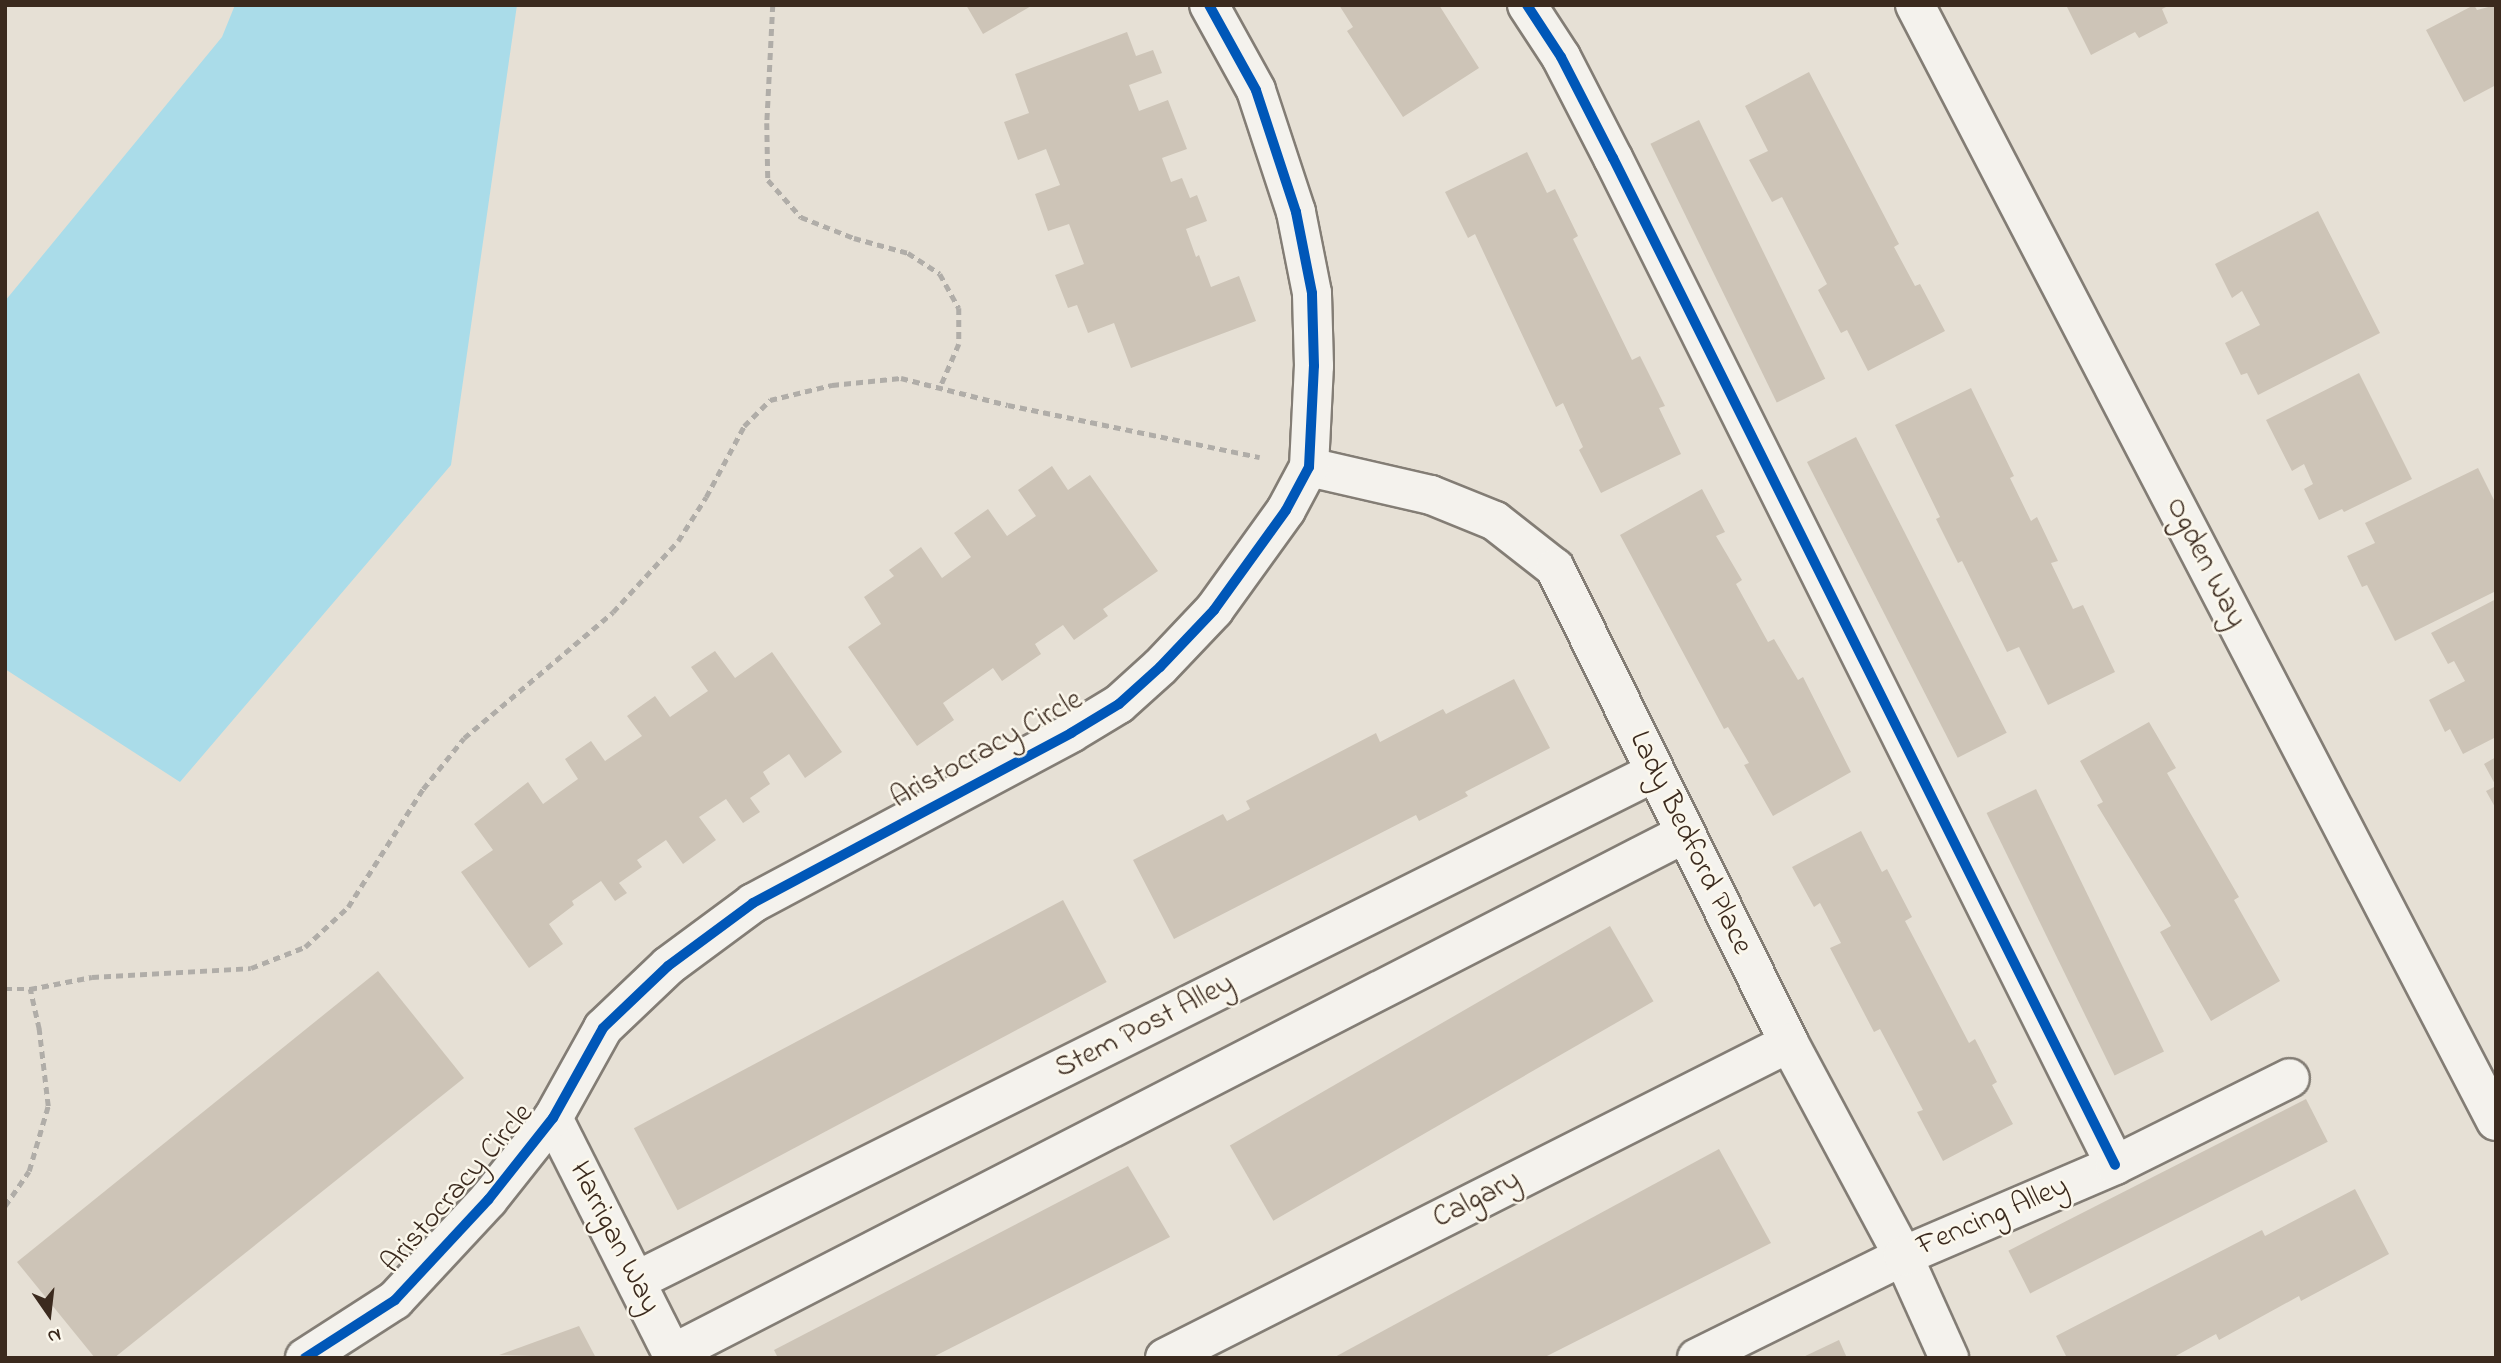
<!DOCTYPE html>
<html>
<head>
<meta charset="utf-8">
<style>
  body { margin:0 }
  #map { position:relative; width:2501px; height:1363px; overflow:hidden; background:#e6e0d5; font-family:"Indie Flower",sans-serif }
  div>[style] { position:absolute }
  .water>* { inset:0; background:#aadce9 }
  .building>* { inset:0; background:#cdc4b7; transform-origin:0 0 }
  .path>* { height:4.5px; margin-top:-2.25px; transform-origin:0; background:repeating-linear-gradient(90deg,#b0ada8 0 7px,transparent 0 12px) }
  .roads { filter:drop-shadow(2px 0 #837d75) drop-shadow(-2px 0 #837d75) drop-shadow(0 2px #837d75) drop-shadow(0 -2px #837d75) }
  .minor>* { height:38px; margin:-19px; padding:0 19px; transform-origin:19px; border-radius:19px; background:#f4f2ed }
  .cycleway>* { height:10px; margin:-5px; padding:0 5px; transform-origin:5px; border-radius:5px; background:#0057b8 }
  span { translate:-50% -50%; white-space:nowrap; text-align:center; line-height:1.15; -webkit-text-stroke:5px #fbf7ec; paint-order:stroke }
  .street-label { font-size:30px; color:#3b2a1e }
  .frame { position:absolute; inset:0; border:7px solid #3b2a1e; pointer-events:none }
  .north { position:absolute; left:14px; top:1279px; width:70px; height:70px; -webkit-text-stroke:5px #fbf7ec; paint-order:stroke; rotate:166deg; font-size:19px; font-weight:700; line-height:28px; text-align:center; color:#3b2a1e }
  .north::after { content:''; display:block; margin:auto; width:24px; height:32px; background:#3b2a1e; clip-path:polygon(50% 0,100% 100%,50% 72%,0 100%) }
</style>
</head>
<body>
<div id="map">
  <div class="water">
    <i style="clip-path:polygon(235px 5px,517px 5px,451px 465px,180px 782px,5px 669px,5px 301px,222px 37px)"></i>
  </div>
  <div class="building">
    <i style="clip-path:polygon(966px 5px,1033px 5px,983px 34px)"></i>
    <i style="clip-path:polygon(1339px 5px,1439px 5px,1479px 68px,1403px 117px,1347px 31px,1353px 27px)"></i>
    <i style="clip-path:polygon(2066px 5px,2170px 5px,2162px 9px,2168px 23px,2139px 38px,2135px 32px,2091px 55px)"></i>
    <i style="clip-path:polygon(2474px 5px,2477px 10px,2496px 5px,2496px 85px,2464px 102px,2426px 30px)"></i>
    <i style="clip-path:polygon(1127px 32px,1136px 56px,1153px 50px,1162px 73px,1129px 85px,1139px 111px,1168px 100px,1187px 149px,1162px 158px,1171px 182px,1182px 178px,1190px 198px,1197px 195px,1207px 221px,1186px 229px,1196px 257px,1199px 255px,1211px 287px,1239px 276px,1256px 321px,1131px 368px,1114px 323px,1088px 333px,1077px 305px,1068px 308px,1055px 275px,1084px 264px,1069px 224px,1048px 231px,1035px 194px,1060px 185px,1046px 149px,1018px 160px,1004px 122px,1029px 113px,1015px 74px)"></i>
    <i style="clip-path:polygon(1809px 72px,1899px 244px,1894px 247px,1915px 286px,1920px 284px,1945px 331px,1868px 371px,1847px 330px,1841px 333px,1818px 290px,1827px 284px,1782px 197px,1772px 202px,1749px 160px,1768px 151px,1745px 106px)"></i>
    <i style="left:1699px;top:120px;width:288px;height:54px;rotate:64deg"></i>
    <i style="clip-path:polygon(1527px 152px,1547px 193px,1555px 189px,1578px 236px,1573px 239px,1632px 360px,1640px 356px,1665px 406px,1659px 408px,1681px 454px,1601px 493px,1579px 450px,1583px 447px,1563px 403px,1556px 407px,1475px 234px,1468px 238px,1445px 192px)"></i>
    <i style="clip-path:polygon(2318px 211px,2380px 333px,2258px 395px,2247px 373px,2241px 375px,2225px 343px,2260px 325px,2242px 291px,2232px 298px,2215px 264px)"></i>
    <i style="clip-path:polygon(2359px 373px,2412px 479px,2344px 512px,2342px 509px,2319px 520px,2304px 489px,2313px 484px,2304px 464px,2292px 471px,2266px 420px)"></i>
    <i style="clip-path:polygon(1971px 388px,2014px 476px,2010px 478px,2031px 521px,2037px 517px,2058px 561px,2051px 563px,2073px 609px,2083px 605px,2115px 672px,2048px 705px,2019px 647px,2007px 652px,1962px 561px,1958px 563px,1936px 519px,1940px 517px,1895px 425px)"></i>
    <i style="left:1856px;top:437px;width:332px;height:55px;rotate:63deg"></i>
    <i style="clip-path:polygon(1052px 466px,1068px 490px,1090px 475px,1158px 571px,1103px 609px,1108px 616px,1074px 640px,1063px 625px,1035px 644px,1041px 654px,1002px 681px,993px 668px,943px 703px,954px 720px,917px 746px,848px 647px,881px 624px,864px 597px,894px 576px,889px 570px,921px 547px,942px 578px,971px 557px,954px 533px,988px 509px,1007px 536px,1036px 516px,1018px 490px)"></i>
    <i style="clip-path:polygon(2478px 468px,2496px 504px,2496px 591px,2395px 641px,2367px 585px,2362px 587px,2347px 556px,2375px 543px,2365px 523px)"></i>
    <i style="clip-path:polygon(1702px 489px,1725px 532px,1716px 536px,1742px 580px,1736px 584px,1768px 642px,1774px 639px,1798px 680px,1803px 677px,1851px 772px,1773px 816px,1744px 765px,1749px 763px,1728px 727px,1724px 729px,1620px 535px)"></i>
    <i style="clip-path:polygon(2496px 599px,2496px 737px,2463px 754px,2450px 729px,2445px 732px,2429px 700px,2465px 681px,2454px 661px,2448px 664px,2431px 633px)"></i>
    <i style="clip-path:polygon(715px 651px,735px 678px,772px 652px,842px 752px,805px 778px,789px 754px,763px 772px,770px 784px,750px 798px,760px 812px,743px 823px,726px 799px,699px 817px,716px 840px,683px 864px,666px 840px,637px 860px,642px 867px,619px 883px,627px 893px,615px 901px,601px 881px,572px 901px,574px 905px,549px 924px,563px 944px,529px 968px,461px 872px,493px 850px,474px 824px,528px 782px,543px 804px,578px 779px,565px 759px,591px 741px,605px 761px,642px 736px,627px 716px,655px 696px,670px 717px,708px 691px,691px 667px)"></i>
    <i style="clip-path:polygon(1514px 679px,1550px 748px,1465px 792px,1468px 796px,1419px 821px,1416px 815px,1174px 939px,1133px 860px,1223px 814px,1227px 821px,1250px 809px,1246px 801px,1376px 733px,1380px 742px,1443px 709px,1446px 714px)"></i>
    <i style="clip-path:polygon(2149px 722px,2176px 768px,2167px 773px,2239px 897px,2234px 900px,2280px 981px,2211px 1021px,2160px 932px,2171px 926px,2097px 805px,2103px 802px,2080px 761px)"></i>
    <i style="clip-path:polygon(2496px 757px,2496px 809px,2486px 791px,2496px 786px,2484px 764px)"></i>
    <i style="left:2036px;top:789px;width:292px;height:55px;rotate:64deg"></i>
    <i style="clip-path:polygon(1861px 831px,1882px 872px,1887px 869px,1912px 917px,1905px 921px,1969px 1043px,1975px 1039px,1997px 1082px,1992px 1085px,2013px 1124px,1943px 1161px,1917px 1112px,1923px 1110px,1880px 1029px,1874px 1032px,1830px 948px,1841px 943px,1820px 903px,1814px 907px,1792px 867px)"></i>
    <i style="left:1063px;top:900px;width:93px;height:486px;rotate:62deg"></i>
    <i style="left:1610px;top:926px;width:87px;height:439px;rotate:60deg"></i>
    <i style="clip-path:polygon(378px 971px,464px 1078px,114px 1358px,95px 1358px,17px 1262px)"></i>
    <i style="left:2306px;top:1099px;width:48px;height:334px;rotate:63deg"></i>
    <i style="clip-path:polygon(1719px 1149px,1771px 1243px,1543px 1358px,1333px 1358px)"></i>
    <i style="clip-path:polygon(1128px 1166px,1170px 1237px,931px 1358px,778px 1358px,774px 1350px)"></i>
    <i style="clip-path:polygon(2355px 1189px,2389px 1254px,2301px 1301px,2299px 1296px,2219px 1340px,2216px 1334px,2172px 1358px,2067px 1358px,2056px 1336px,2262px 1230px,2265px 1236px)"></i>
    <i style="clip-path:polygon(579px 1326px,596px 1358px,499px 1355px)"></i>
    <i style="clip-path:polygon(1839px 1340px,1847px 1358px,1801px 1358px)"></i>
  </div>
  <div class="path">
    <i style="left:773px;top:5px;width:118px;rotate:92.9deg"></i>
    <i style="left:767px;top:123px;width:57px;rotate:89deg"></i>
    <i style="left:768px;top:180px;width:50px;rotate:48.3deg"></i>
    <i style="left:801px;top:217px;width:57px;rotate:21.6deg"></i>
    <i style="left:854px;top:238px;width:56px;rotate:15.5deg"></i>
    <i style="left:908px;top:253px;width:38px;rotate:33deg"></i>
    <i style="left:940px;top:274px;width:39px;rotate:61deg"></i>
    <i style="left:959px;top:308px;width:36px;rotate:90deg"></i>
    <i style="left:959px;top:344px;width:48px;rotate:113.4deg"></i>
    <i style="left:5px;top:989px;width:25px"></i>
    <i style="left:30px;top:989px;width:63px;rotate:-11deg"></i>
    <i style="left:92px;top:977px;width:159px;rotate:-3.2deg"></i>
    <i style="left:251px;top:968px;width:58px;rotate:-21.3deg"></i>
    <i style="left:305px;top:947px;width:59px;rotate:-42.9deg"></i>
    <i style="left:348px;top:907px;width:140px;rotate:-57.6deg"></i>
    <i style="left:423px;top:789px;width:65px;rotate:-51.2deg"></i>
    <i style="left:464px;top:738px;width:195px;rotate:-40.2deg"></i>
    <i style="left:613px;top:612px;width:96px;rotate:-47.5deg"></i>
    <i style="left:678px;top:541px;width:52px;rotate:-57.5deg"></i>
    <i style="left:706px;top:497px;width:81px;rotate:-61.8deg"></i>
    <i style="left:744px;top:426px;width:37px;rotate:-45deg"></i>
    <i style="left:770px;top:400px;width:64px;rotate:-13.6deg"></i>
    <i style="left:832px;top:385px;width:69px;rotate:-5.8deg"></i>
    <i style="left:901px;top:378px;width:110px;rotate:14.2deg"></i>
    <i style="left:1008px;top:405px;width:257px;rotate:11.7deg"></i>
    <i style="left:5px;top:1206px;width:42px;rotate:-55.6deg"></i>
    <i style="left:29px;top:1171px;width:68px;rotate:-73.7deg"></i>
    <i style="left:48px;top:1106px;width:78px;rotate:-96.7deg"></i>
    <i style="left:39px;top:1029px;width:41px;rotate:-102.7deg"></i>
  </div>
  <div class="roads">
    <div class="minor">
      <i style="left:1527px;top:5px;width:62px;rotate:56.8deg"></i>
      <i style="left:1561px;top:57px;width:114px;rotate:62.8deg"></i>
      <i style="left:1613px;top:158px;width:1125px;rotate:63.5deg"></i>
      <i style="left:1915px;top:5px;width:1258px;rotate:62.5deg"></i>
      <i style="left:1309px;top:467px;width:125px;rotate:12.9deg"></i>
      <i style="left:1431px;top:495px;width:69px;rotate:22.1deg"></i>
      <i style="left:1495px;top:521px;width:76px;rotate:38.1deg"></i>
      <i style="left:1555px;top:568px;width:530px;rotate:63.77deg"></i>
      <i style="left:1789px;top:1043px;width:242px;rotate:61.8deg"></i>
      <i style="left:1903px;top:1256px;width:112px;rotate:65.7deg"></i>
      <i style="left:553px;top:1118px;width:269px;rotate:63.2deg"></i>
      <i style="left:636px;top:1281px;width:1139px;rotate:-26.54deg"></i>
      <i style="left:672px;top:1354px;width:1138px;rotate:-27.2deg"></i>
      <i style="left:305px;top:1358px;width:107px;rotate:-32.8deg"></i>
      <i style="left:395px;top:1300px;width:137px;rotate:-47.1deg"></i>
      <i style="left:488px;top:1200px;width:105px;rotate:-51.6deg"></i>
      <i style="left:553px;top:1118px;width:103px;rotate:-60.9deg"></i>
      <i style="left:603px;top:1028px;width:90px;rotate:-43.6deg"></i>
      <i style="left:668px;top:966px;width:106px;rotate:-36.5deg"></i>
      <i style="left:753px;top:903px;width:361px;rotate:-28.1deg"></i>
      <i style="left:1071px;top:733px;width:56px;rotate:-31.1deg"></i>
      <i style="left:1119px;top:704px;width:55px;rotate:-42.1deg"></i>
      <i style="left:1160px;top:667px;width:79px;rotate:-46.5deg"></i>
      <i style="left:1214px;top:610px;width:123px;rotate:-54.2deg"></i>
      <i style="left:1286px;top:510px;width:49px;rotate:-61.9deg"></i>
      <i style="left:1309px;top:467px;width:101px;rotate:-87.2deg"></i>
      <i style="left:1314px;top:366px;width:73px;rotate:-91.6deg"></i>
      <i style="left:1312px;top:293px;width:83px;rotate:-101.2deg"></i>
      <i style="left:1296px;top:212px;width:128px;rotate:-108.2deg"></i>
      <i style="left:1256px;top:90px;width:97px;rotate:-118.9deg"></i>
      <i style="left:1165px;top:1358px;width:699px;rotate:-26.78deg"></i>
      <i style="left:1697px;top:1358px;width:230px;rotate:-26.3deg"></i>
      <i style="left:1903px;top:1256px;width:231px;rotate:-23.2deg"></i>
      <i style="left:2115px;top:1165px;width:195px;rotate:-26.4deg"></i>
    </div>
  </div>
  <div class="cycleway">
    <i style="left:1527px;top:5px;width:62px;rotate:56.8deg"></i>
    <i style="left:1561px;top:57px;width:114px;rotate:62.8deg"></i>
    <i style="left:1613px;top:158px;width:1125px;rotate:63.5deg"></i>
    <i style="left:305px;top:1358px;width:107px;rotate:-32.8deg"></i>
    <i style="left:395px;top:1300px;width:137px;rotate:-47.1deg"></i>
    <i style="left:488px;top:1200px;width:105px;rotate:-51.6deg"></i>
    <i style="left:553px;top:1118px;width:103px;rotate:-60.9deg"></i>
    <i style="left:603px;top:1028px;width:90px;rotate:-43.6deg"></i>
    <i style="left:668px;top:966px;width:106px;rotate:-36.5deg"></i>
    <i style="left:753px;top:903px;width:361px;rotate:-28.1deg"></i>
    <i style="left:1071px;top:733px;width:56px;rotate:-31.1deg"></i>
    <i style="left:1119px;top:704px;width:55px;rotate:-42.1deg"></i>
    <i style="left:1160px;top:667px;width:79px;rotate:-46.5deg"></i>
    <i style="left:1214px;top:610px;width:123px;rotate:-54.2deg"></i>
    <i style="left:1286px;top:510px;width:49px;rotate:-61.9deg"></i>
    <i style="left:1309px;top:467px;width:101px;rotate:-87.2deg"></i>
    <i style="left:1314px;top:366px;width:73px;rotate:-91.6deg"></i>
    <i style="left:1312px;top:293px;width:83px;rotate:-101.2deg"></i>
    <i style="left:1296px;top:212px;width:128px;rotate:-108.2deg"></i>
    <i style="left:1256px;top:90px;width:97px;rotate:-118.9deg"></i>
  </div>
  <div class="street-label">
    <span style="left:2205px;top:563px;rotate:63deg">Ogden Way</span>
    <span style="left:987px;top:750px;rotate:-29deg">Aristocracy Circle</span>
    <span style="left:1690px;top:843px;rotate:64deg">Lady Bedford Place</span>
    <span style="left:1145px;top:1027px;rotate:-27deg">Stem Post Alley</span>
    <span style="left:458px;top:1189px;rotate:-49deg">Aristocracy Circle</span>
    <span style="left:1477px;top:1200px;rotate:-27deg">Calgary</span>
    <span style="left:1993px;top:1217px;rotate:-23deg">Fencing Alley</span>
    <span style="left:614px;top:1238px;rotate:63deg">Harrigan Way</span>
  </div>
  <div class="frame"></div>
  <div class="north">N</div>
</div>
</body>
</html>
